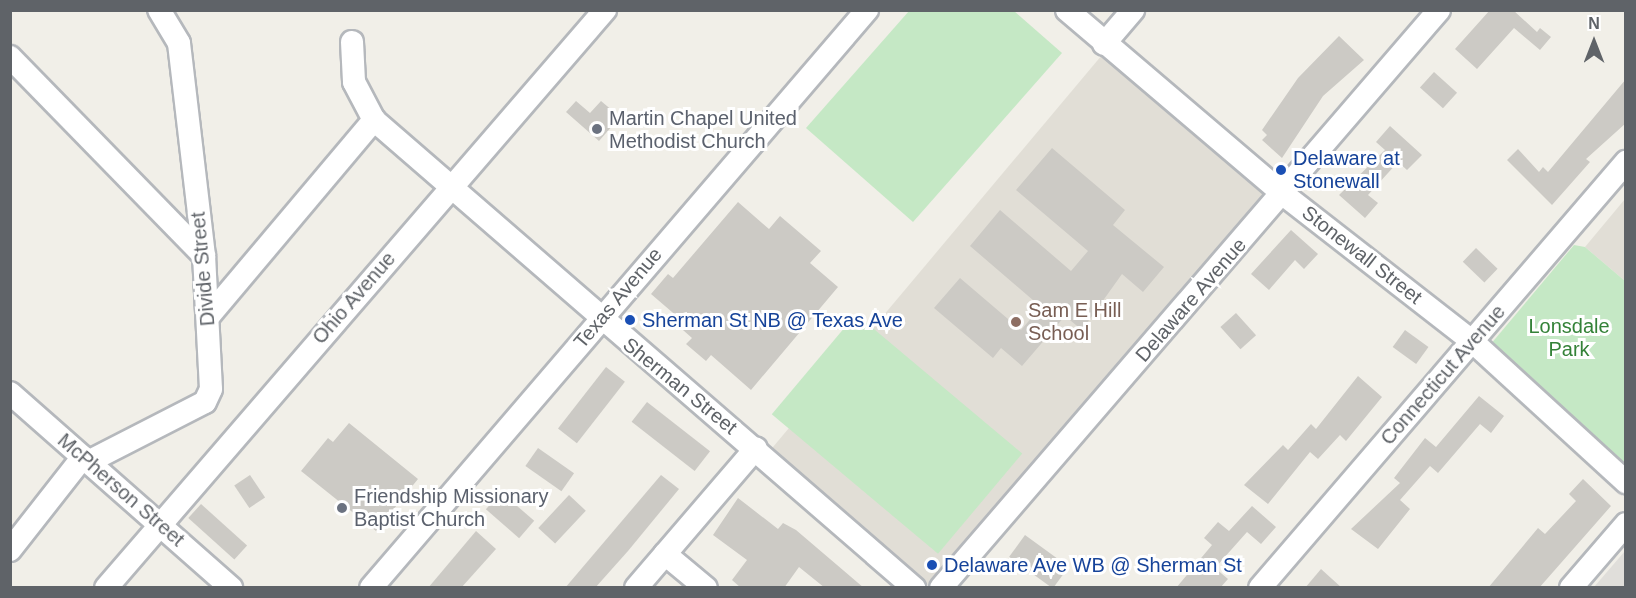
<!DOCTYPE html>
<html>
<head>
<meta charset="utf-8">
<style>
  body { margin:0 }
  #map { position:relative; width:1636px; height:598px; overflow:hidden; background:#f1efe8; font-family:Helvetica,sans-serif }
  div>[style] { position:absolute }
  .industrial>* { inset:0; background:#e0deda }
  .education>* { inset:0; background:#e1ded6; transform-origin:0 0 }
  .green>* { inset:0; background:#c5e8c5; transform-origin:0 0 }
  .building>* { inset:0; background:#cccac5; transform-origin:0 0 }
  .roads { filter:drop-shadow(2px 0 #b5b8bc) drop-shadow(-2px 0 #b5b8bc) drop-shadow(0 2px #b5b8bc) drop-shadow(0 -2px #b5b8bc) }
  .minor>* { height:22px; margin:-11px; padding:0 11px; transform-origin:11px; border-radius:11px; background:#fff }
  .dots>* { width:16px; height:16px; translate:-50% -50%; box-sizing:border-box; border:3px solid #fff; border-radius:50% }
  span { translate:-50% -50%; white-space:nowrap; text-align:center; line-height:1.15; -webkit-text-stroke:6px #fff; paint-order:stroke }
  .worship-label { font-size:20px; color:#5b616d }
  .left { translate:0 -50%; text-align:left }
  .transit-label { font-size:20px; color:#164399 }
  .street-label { font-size:20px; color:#5f6368 }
  .education-label { font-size:20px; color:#785e54 }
  .park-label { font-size:20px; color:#348238 }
  .frame { position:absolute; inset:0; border:12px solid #5f6368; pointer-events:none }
  .north { position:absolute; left:1564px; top:12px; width:60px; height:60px; -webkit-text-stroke:4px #fff; paint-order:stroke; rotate:0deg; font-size:16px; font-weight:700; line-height:24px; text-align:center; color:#5f6368 }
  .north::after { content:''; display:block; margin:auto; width:21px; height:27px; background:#5f6368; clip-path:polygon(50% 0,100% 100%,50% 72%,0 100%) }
</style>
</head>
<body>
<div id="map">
  <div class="industrial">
    <i style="clip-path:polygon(1625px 551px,1625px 587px,1594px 587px)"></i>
  </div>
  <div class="education">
    <i style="left:1102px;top:55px;width:216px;height:518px;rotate:40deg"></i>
    <i style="clip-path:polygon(1625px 199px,1625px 281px,1585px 247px)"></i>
  </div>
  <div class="green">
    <i style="clip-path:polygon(909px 11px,1014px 11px,1062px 53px,913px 222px,806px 128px)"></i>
    <i style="clip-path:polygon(1574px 245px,1585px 247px,1625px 281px,1625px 466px,1490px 345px)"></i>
    <i style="left:856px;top:314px;width:217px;height:131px;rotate:40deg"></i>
  </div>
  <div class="building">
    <i style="clip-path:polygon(1490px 10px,1513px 10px,1537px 32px,1540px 28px,1551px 37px,1540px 50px,1514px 28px,1477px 69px,1455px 49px)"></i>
    <i style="clip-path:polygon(1339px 36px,1364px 60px,1323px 96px,1282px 158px,1262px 140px,1267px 135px,1262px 130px,1298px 78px)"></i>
    <i style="left:1434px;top:72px;width:31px;height:21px;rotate:42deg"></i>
    <i style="clip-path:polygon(1626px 79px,1626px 123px,1586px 159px,1590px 162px,1552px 205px,1507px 160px,1518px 149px,1539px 172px,1543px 167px,1548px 172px)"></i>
    <i style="clip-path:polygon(576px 101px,590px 113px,601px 101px,620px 117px,599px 141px,566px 112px)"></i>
    <i style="clip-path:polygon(1390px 126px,1422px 155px,1407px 170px,1398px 162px,1368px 195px,1378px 203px,1365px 218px,1339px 195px,1385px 150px,1376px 142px)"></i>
    <i style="clip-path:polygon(1052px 148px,1125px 210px,1113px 225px,1164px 267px,1143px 292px,1122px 274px,1082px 330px,1065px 316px,1022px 366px,1001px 348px,993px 358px,934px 308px,960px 278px,1021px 330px,1041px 307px,970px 246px,1000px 210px,1071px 271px,1088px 251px,1016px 190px)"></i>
    <i style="clip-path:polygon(738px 202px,769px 229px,780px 216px,821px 251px,810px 263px,838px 287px,751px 390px,711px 355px,706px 361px,686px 344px,692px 338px,675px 323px,679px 318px,651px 294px,668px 274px,673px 278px)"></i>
    <i style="clip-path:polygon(1291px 230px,1318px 254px,1304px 269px,1295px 260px,1269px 290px,1251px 274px)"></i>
    <i style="left:1476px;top:248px;width:30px;height:19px;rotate:44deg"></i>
    <i style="left:1236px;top:313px;width:30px;height:21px;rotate:48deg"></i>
    <i style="left:1405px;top:330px;width:29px;height:21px;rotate:36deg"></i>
    <i style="left:606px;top:367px;width:24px;height:78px;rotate:38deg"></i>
    <i style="clip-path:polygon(1358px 376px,1382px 397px,1346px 441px,1340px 435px,1318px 459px,1310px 452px,1268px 504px,1244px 485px,1283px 445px,1288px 450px,1311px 424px,1316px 429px)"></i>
    <i style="clip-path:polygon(1479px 396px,1504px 416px,1491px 433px,1480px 424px,1438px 473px,1430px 466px,1400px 500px,1410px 509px,1378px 549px,1351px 529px,1400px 483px,1394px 478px,1425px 438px,1436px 447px)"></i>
    <i style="left:647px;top:402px;width:80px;height:25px;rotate:38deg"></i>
    <i style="clip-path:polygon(349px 423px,418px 479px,376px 531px,301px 471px,328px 438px,333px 442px)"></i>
    <i style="left:538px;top:448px;width:44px;height:22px;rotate:35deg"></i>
    <i style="left:250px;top:475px;width:27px;height:19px;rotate:56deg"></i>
    <i style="clip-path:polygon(661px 475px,679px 489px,628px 551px,595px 588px,565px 588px)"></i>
    <i style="clip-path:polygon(1583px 479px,1611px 506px,1568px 555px,1539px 588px,1488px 588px,1538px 528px,1545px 534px,1576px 501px,1569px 494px)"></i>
    <i style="left:501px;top:492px;width:44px;height:23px;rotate:41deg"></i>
    <i style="left:569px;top:495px;width:23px;height:45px;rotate:43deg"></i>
    <i style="clip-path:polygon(738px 498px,778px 529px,783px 523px,796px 530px,864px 588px,825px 588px,799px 567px,784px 588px,741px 588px,732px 580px,747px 560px,713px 535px)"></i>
    <i style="left:201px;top:504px;width:62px;height:19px;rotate:42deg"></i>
    <i style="clip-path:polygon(1252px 506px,1276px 527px,1261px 544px,1247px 532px,1215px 568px,1228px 579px,1220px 588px,1176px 588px,1212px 545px,1204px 538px,1218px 522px,1229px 531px)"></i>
    <i style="clip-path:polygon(476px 531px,496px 549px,461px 588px,428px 588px)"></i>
    <i style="left:1025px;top:535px;width:54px;height:27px;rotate:36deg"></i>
    <i style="clip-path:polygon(1321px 569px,1342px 588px,1305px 588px)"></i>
  </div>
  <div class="roads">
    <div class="minor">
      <i style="left:1067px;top:10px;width:284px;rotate:40.4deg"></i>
      <i style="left:1283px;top:194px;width:239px;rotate:37.9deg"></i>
      <i style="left:1472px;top:341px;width:209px;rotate:42.5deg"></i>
      <i style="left:352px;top:42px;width:40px;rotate:87.1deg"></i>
      <i style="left:354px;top:82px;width:43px;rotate:62.2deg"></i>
      <i style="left:374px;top:120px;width:715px;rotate:40.91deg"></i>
      <i style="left:1104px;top:44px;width:45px;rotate:-49.5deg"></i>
      <i style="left:10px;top:57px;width:278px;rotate:45.7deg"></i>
      <i style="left:208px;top:317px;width:258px;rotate:-49.9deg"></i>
      <i style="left:10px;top:393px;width:295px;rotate:41.4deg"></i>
      <i style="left:88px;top:462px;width:131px;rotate:-27.1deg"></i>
      <i style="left:205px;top:402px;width:14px;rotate:-65deg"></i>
      <i style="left:211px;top:389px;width:133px;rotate:-93deg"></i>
      <i style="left:204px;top:256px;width:214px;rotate:-96.7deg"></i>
      <i style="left:179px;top:43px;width:39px;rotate:-121deg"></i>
      <i style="left:10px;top:550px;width:118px;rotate:-51.9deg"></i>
      <i style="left:665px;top:554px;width:53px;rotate:39.7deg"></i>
      <i style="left:106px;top:588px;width:764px;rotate:-49.2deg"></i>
      <i style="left:371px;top:588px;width:762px;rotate:-49.37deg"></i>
      <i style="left:636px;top:588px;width:184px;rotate:-49.4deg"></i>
      <i style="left:941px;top:588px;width:763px;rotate:-49.25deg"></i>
      <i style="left:1260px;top:588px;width:562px;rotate:-49.33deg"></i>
      <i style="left:1571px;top:588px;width:84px;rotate:-49.3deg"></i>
    </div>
  </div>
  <div class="dots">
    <i style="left:597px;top:129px;background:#6b7280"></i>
    <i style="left:1281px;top:170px;background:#1a4fb4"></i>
    <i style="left:630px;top:320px;background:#1a4fb4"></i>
    <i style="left:1016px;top:322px;background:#8d6e63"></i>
    <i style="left:342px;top:508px;background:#6b7280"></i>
    <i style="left:932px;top:565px;background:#1a4fb4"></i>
  </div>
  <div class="worship-label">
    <span class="left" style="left:609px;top:130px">Martin Chapel United<br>Methodist Church</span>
    <span class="left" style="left:354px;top:508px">Friendship Missionary<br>Baptist Church</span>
  </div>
  <div class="transit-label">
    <span class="left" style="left:1293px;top:170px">Delaware at<br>Stonewall</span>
    <span class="left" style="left:642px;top:320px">Sherman St NB @ Texas Ave</span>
    <span class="left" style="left:944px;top:565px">Delaware Ave WB @ Sherman St</span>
  </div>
  <div class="street-label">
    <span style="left:1362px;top:255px;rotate:38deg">Stonewall Street</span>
    <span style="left:203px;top:269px;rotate:-95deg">Divide Street</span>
    <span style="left:354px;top:298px;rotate:-49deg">Ohio Avenue</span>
    <span style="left:618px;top:298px;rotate:-50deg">Texas Avenue</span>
    <span style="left:1191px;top:300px;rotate:-49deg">Delaware Avenue</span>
    <span style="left:1443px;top:375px;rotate:-49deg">Connecticut Avenue</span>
    <span style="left:680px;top:386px;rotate:39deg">Sherman Street</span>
    <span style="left:121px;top:490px;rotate:41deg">McPherson Street</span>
  </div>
  <div class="education-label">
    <span class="left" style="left:1028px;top:322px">Sam E Hill<br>School</span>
  </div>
  <div class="park-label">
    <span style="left:1569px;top:338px">Lonsdale<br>Park</span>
  </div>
  <div class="frame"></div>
  <div class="north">N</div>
</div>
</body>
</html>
